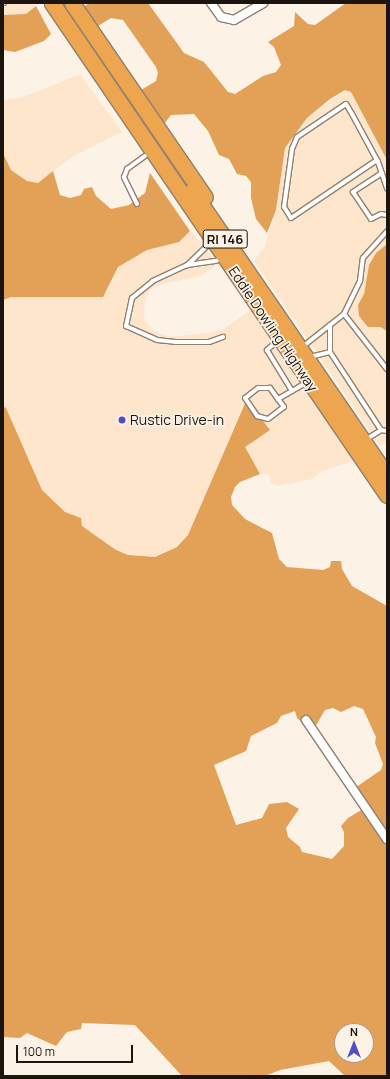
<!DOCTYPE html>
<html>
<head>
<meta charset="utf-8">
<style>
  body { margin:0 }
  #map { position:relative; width:390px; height:1079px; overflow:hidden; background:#fdf2e6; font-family:Manrope,sans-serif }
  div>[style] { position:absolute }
  .built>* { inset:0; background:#fee6cd }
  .forest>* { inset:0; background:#e2a156 }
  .roads { filter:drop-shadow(1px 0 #90806f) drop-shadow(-1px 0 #90806f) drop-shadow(0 1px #90806f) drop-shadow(0 -1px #90806f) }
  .service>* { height:4px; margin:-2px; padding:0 2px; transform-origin:2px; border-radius:2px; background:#fff }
  .minor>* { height:8px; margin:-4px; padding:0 4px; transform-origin:4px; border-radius:4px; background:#fff }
  .motorway>* { height:15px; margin:-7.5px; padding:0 7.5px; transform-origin:7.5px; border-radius:7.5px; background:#eda64f }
  .dots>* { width:11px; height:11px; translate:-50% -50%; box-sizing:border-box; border:2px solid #fdf2e6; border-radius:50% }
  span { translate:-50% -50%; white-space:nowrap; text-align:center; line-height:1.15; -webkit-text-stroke:3.5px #fdf2e6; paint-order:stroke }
  .shield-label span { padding:1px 3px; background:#fdf2e6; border:1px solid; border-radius:3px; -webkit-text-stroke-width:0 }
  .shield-label { font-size:13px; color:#1c150f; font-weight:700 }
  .street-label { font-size:14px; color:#1c150f }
  .poi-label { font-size:14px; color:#1c150f }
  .left { translate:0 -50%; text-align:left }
  .frame { position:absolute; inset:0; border:4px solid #1c150f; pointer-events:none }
  .north { position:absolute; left:334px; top:1023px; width:40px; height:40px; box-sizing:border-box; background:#fdf2e6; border:1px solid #a39a90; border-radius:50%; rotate:0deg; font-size:11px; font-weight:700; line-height:16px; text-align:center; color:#1c150f }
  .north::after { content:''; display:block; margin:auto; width:14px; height:18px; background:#514ec5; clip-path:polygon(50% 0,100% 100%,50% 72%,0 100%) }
  .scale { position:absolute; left:16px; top:1045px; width:117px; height:18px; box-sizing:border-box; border:2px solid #1c150f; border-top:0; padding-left:5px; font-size:12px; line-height:14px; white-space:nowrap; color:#1c150f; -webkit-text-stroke:3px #fdf2e6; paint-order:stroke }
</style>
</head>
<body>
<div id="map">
  <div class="built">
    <i style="clip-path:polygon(3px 3px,35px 3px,36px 6px,27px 14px,3px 15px)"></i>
    <i style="clip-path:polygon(80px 74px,122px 132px,73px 156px,38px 183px,27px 181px,11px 170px,3px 153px,3px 100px,23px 97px)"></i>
    <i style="clip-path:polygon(345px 90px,351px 92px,387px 160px,387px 244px,376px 253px,369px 265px,364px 294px,358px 306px,368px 326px,380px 327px,387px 331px,387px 442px,380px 446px,254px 261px,265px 246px,276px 210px,285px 148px,307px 118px)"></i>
    <i style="clip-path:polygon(191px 231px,218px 264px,201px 276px,162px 284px,151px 289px,145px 301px,144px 318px,152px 330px,170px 337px,206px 333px,222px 330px,254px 308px,355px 460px,321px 472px,312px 479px,278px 486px,272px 484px,269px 475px,261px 474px,246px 453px,245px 447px,269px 428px,248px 399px,188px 535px,177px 547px,155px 557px,128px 555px,116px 550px,82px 526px,81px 518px,65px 512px,41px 490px,6px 408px,3px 406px,3px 300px,11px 297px,106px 293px,118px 267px,147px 250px,179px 242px)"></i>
  </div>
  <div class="forest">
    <i style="clip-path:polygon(89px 3px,148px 3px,184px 53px,204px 62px,228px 92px,235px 94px,263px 76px,276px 72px,281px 65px,274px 47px,268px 42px,294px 26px,295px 12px,308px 24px,315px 25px,346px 3px,387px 3px,387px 160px,351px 92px,345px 90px,330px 99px,307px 118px,285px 148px,276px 210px,267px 233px,256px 219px,251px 198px,251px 182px,246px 176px,237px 174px,229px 159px,219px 155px,208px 131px,194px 114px,171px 115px,164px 124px,136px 93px,156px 81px,158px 73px,156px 67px,123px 20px,111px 18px,93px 29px,82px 8px)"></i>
    <i style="clip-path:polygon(36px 6px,51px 34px,44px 41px,15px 52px,3px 50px,3px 15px,26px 14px)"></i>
    <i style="clip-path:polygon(3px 153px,11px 170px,27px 181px,38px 183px,53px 171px,60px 195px,70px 198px,81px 195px,84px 189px,92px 187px,96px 196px,111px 209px,129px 205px,145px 193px,150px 173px,190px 231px,179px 242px,147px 250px,118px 267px,103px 297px,11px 297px,3px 300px)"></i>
    <i style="clip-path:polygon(387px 244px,387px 331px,380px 327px,368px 327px,359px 316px,358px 305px,364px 294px,369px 265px,376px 253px)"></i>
    <i style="clip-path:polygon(evenodd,247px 399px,270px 430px,245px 447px,260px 474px,240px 482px,235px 487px,231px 497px,232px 505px,245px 519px,272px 533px,279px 559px,287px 567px,323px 570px,330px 567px,331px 561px,341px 561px,342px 569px,352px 586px,387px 606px,387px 1076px,345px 1076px,329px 1061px,280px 1070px,265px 1076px,182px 1076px,135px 1025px,82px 1023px,81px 1029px,67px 1032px,56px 1046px,27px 1033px,20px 1038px,3px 1037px,3px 406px,6px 408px,42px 490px,65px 512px,81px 518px,82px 526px,116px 550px,128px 555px,155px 557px,177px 547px,188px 535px,247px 399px,354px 706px,363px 709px,376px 737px,375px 743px,383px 764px,381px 770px,352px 790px,363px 809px,348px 818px,341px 826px,344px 832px,344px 846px,332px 859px,302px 852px,300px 847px,288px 837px,286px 828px,299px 809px,287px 802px,269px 804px,262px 818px,236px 825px,214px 765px,246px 751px,251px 736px,277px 723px,281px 716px,295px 711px,297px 718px,312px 732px,325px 710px,333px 708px,341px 712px,354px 706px,247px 399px,342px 1031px,366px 1031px,366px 1055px,342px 1055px,342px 1031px)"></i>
  </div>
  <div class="roads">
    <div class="service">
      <i style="left:3px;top:3px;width:1px"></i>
      <i style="left:377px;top:160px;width:104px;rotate:146deg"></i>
      <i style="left:291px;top:218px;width:13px;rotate:-122deg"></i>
      <i style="left:284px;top:207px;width:59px;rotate:-82.1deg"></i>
      <i style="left:292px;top:149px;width:13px;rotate:-67deg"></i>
      <i style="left:297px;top:137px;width:59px;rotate:-34deg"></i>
      <i style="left:346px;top:104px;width:12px;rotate:59deg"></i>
      <i style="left:352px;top:114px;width:52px;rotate:61.5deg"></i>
      <i style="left:377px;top:160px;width:2px;rotate:63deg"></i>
      <i style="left:378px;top:162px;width:28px;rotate:71deg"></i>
      <i style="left:382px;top:173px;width:35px;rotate:147deg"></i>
      <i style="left:353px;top:192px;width:32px;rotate:56deg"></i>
      <i style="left:371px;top:219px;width:11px;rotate:-27deg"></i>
      <i style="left:381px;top:214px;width:6px;rotate:9deg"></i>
      <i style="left:137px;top:204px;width:30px;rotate:-116deg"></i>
      <i style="left:124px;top:177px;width:9px;rotate:-69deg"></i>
      <i style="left:127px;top:169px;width:22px;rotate:-36deg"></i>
      <i style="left:207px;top:246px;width:28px;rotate:136deg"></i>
      <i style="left:187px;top:265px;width:30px;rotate:-8deg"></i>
      <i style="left:187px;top:265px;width:38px;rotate:155deg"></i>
      <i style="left:153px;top:281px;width:27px;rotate:141deg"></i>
      <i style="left:132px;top:298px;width:29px;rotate:102deg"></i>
      <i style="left:126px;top:326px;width:34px;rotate:24deg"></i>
      <i style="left:157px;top:340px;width:18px;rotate:6deg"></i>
      <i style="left:175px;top:342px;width:34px"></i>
      <i style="left:209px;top:342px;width:15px;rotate:-20deg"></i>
      <i style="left:344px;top:314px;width:70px;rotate:52deg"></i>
      <i style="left:275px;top:343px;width:11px;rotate:139deg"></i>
      <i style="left:267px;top:350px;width:48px;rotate:58.6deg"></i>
      <i style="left:306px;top:344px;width:48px;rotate:-38.3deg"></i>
      <i style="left:344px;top:314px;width:37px;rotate:-64deg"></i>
      <i style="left:360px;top:281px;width:23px;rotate:-83deg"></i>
      <i style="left:363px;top:258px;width:36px;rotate:-48deg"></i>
      <i style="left:330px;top:352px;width:27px;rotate:-90deg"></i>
      <i style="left:314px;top:356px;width:16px;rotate:-14deg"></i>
      <i style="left:330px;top:352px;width:93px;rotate:56.8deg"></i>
      <i style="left:278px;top:399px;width:14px;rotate:-126deg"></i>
      <i style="left:270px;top:388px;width:12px;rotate:180deg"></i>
      <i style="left:258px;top:388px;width:16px;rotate:142deg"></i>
      <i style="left:245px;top:398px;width:22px;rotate:56deg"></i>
      <i style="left:257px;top:416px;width:11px;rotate:15deg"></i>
      <i style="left:268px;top:419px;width:20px;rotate:-37deg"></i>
      <i style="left:284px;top:407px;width:10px;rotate:-127deg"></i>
      <i style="left:278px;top:399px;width:34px;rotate:-30deg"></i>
      <i style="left:370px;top:437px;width:13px;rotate:-32deg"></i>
      <i style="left:381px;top:430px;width:6px;rotate:9deg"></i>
    </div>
    <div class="minor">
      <i style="left:211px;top:3px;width:17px;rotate:54deg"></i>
      <i style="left:221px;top:17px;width:13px;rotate:13deg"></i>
      <i style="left:234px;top:20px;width:34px;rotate:-30deg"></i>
      <i style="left:306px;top:720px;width:144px;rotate:55.8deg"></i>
    </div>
    <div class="motorway">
      <i style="left:52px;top:3px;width:595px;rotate:55.75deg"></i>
      <i style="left:72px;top:3px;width:235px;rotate:55.6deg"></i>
      <i style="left:192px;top:191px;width:345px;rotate:55.6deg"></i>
    </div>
  </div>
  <div class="dots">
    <i style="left:122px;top:420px;background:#514ec5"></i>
  </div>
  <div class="shield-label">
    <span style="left:225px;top:239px">RI 146</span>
  </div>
  <div class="street-label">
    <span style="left:273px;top:329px;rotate:56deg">Eddie Dowling Highway</span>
  </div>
  <div class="poi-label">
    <span class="left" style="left:130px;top:420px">Rustic Drive-in</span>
  </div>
  <div class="frame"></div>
  <div class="north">N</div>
  <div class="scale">100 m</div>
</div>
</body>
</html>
